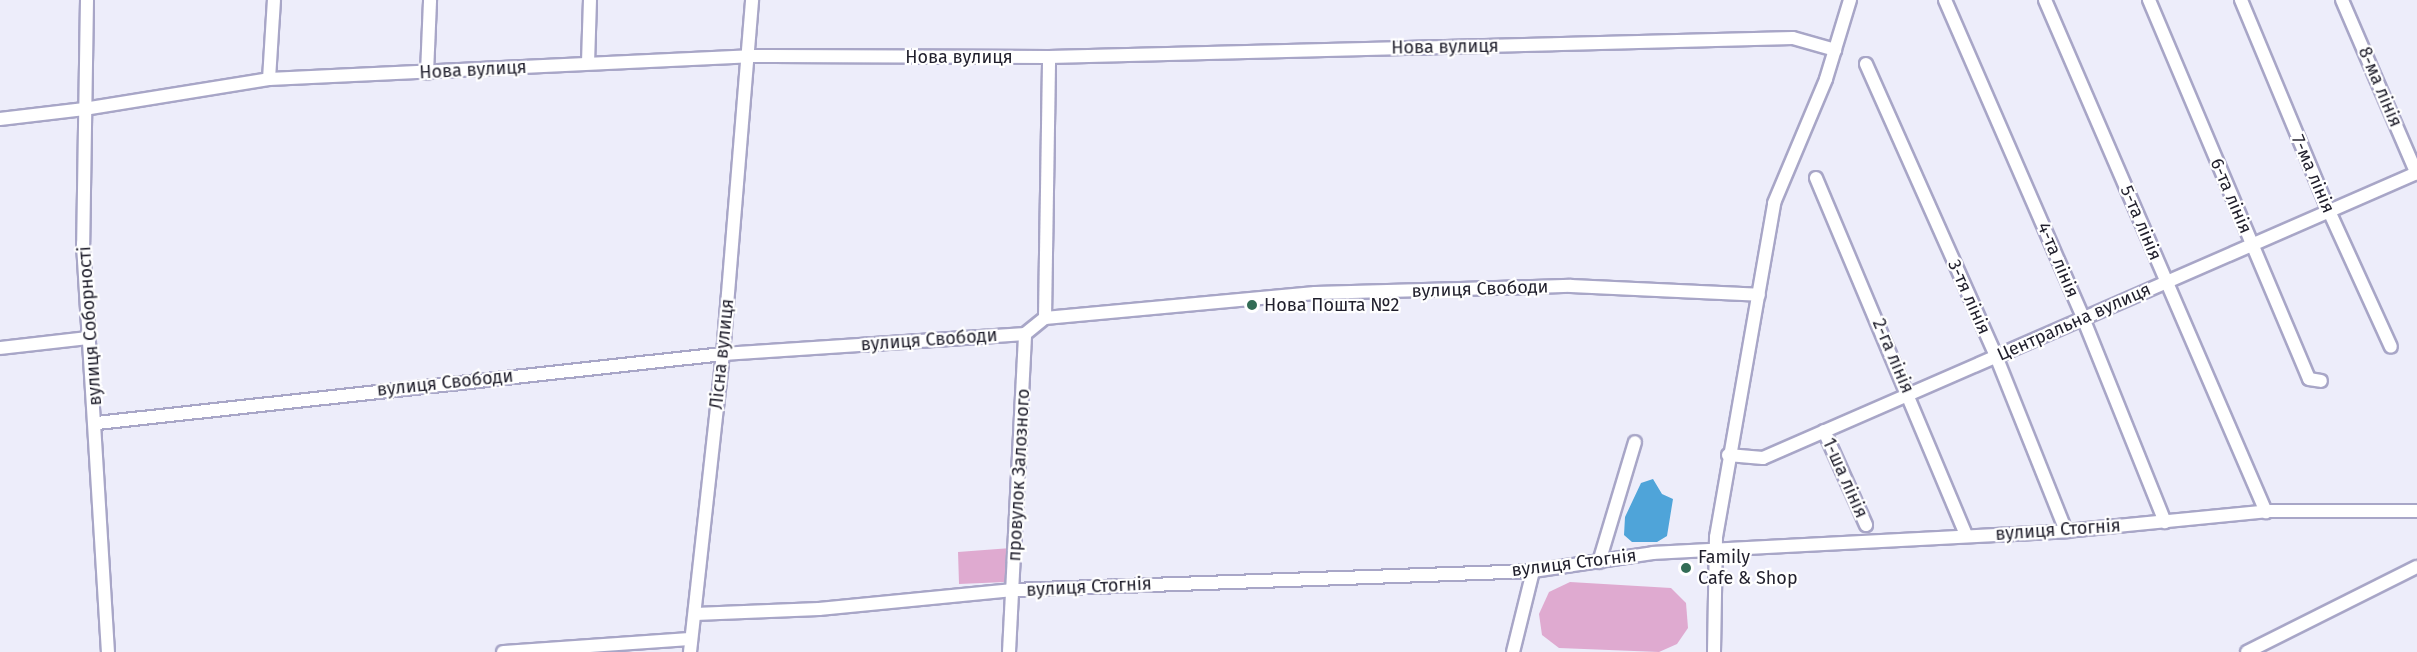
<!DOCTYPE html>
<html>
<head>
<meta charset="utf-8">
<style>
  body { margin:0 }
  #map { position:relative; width:2417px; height:652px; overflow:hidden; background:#ededfa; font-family:"Fira Sans",sans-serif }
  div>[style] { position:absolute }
  .green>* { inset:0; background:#dfaad0 }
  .water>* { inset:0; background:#4fa4d9 }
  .roads { filter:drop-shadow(2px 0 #a8a6c7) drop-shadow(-2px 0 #a8a6c7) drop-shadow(0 2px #a8a6c7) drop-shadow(0 -2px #a8a6c7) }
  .minor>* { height:12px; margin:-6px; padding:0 6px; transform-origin:6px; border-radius:6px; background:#fff }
  .dots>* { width:16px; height:16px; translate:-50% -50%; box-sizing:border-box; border:3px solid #fff; border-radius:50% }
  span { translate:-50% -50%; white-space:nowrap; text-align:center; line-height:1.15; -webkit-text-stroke:4.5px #fff; paint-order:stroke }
  .street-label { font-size:18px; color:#201f2c }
  .poi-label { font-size:18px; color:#201f2c }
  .left { translate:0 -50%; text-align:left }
</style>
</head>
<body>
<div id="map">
  <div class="green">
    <i style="clip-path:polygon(1011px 548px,1010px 577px,1005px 582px,959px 584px,958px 552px)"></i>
    <i style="clip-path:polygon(1570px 582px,1671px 588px,1686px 603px,1688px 628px,1677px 644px,1659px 652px,1559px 648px,1542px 635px,1539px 614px,1549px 592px)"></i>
  </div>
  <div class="water">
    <i style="clip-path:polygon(1653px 479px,1662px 494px,1673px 499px,1667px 536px,1657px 542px,1632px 542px,1624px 535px,1625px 517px,1641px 483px)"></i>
  </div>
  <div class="roads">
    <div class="minor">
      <i style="left:87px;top:0;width:244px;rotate:90.9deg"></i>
      <i style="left:83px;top:244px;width:409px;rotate:86.5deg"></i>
      <i style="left:1945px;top:0;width:347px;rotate:66.5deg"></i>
      <i style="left:2083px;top:318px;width:220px;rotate:68.1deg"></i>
      <i style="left:2045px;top:0;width:558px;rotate:66.65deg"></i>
      <i style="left:2149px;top:0;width:411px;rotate:67.1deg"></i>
      <i style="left:2309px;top:379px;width:12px;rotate:9deg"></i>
      <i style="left:2241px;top:0;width:229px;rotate:67.4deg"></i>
      <i style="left:2329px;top:211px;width:149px;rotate:65.5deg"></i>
      <i style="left:2342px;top:0;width:189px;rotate:66.7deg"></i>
      <i style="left:588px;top:63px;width:63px;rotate:-88.2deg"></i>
      <i style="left:1866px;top:64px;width:320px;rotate:66deg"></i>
      <i style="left:1996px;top:356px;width:188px;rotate:68.2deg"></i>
      <i style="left:427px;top:73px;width:73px;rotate:-87.6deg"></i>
      <i style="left:269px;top:79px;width:79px;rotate:-86.4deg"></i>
      <i style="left:0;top:119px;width:85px;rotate:-6.8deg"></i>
      <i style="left:84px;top:109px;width:187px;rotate:-9.2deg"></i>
      <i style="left:269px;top:79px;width:481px;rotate:-2.7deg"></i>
      <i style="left:749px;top:56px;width:300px;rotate:0.2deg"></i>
      <i style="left:1049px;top:57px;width:744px;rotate:-1.46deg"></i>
      <i style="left:1793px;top:38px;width:44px;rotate:15.9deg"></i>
      <i style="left:1816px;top:178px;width:387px;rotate:67.2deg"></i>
      <i style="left:1045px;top:318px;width:261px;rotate:-89.1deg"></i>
      <i style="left:0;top:348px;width:89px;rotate:-6.5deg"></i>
      <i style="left:97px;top:423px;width:630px;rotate:-6.29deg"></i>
      <i style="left:723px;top:354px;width:303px;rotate:-3.8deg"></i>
      <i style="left:1025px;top:334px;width:26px;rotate:-39deg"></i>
      <i style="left:1045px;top:318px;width:271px;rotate:-5.3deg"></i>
      <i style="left:1315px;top:293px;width:256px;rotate:-1.6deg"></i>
      <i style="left:1571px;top:286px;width:188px;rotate:2.7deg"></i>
      <i style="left:1824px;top:431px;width:103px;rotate:65.9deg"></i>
      <i style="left:1728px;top:455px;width:35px;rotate:5deg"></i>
      <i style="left:1763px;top:458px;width:713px;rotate:-23.55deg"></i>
      <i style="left:1599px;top:562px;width:125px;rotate:-73.3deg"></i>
      <i style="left:695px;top:614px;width:124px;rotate:-2.3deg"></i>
      <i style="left:819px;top:609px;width:195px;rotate:-5.6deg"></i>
      <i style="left:1013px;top:590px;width:520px;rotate:-2.09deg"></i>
      <i style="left:1533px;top:571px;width:121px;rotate:-8.5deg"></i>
      <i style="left:1653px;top:553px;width:414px;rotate:-3deg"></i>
      <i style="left:2066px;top:531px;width:206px;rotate:-5.6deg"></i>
      <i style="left:2271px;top:511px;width:146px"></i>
      <i style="left:503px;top:652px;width:188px;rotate:-4deg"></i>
      <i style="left:690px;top:652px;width:300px;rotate:-83.7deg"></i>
      <i style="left:723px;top:354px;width:355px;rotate:-85.3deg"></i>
      <i style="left:1009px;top:652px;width:318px;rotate:-87.1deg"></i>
      <i style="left:1513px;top:652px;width:83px;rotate:-76.1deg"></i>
      <i style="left:1714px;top:652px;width:115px;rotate:-89deg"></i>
      <i style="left:1716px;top:537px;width:339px;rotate:-80.1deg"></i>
      <i style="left:1774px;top:203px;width:134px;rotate:-67.2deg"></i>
      <i style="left:1826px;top:79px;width:83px;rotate:-73.1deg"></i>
      <i style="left:2247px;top:652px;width:190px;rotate:-26.6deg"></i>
    </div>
  </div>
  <div class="dots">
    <i style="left:1252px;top:305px;background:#326c55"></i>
    <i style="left:1686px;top:568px;background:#326c55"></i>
  </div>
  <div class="street-label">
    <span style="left:1445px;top:47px;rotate:-1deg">Нова вулиця</span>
    <span style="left:959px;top:57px">Нова вулиця</span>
    <span style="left:473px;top:70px;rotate:-3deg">Нова вулиця</span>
    <span style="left:2380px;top:87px;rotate:67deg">8-ма лінія</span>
    <span style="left:2313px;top:174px;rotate:67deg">7-ма лінія</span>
    <span style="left:2231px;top:196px;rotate:67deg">6-та лінія</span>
    <span style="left:2141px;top:223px;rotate:67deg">5-та лінія</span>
    <span style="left:2058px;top:260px;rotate:67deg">4-та лінія</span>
    <span style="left:1480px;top:289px;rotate:-2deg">вулиця Свободи</span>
    <span style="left:1969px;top:297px;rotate:66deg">3-тя лінія</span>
    <span style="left:2074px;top:322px;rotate:-24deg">Центральна вулиця</span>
    <span style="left:90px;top:326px;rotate:-94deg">вулиця Соборності</span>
    <span style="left:929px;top:340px;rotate:-4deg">вулиця Свободи</span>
    <span style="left:722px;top:354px;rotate:-84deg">Лісна вулиця</span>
    <span style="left:1893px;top:356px;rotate:67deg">2-га лінія</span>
    <span style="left:445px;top:383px;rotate:-6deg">вулиця Свободи</span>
    <span style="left:1019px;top:475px;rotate:-87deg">провулок Залозного</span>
    <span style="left:1845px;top:478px;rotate:66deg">1-ша лінія</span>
    <span style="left:2058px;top:530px;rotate:-4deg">вулиця Стогнія</span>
    <span style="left:1574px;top:563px;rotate:-7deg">вулиця Стогнія</span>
    <span style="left:1089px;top:587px;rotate:-3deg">вулиця Стогнія</span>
  </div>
  <div class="poi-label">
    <span class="left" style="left:1264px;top:305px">Нова Пошта №2</span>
    <span class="left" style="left:1698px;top:568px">Family<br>Cafe &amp; Shop</span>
  </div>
</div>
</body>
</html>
